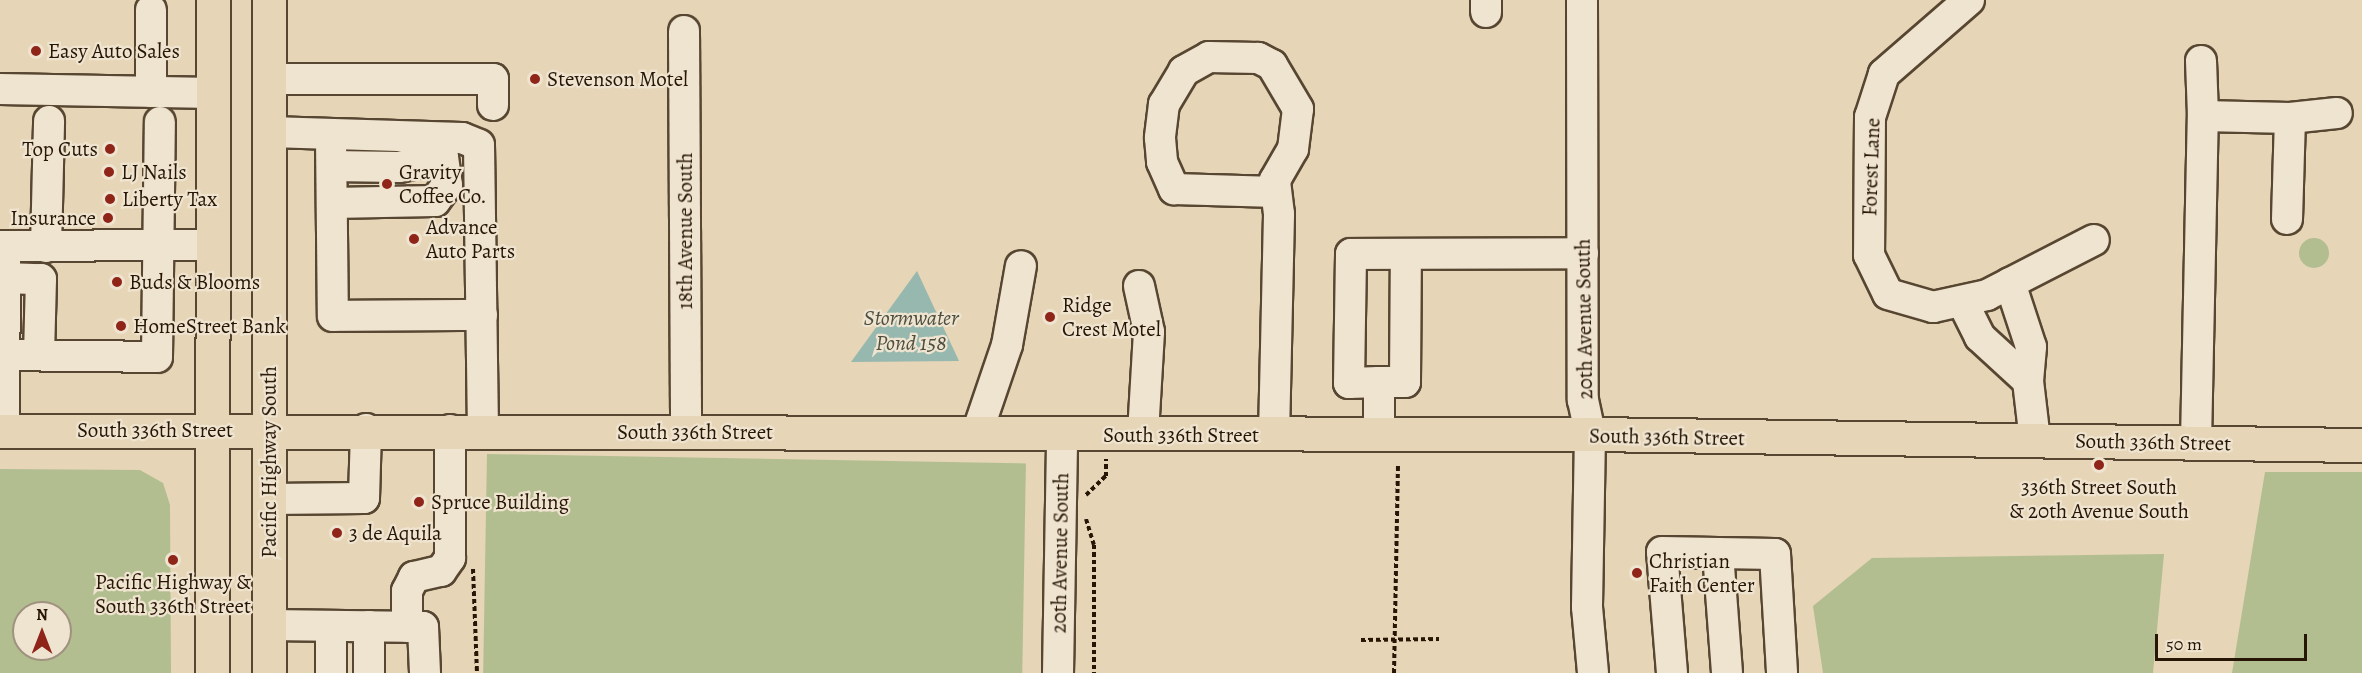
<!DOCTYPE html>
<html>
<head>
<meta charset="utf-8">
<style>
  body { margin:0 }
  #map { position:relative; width:2362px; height:673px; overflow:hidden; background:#e6d5b6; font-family:Alegreya,serif }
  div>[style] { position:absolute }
  .green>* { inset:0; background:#b2be90; transform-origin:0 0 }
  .round { border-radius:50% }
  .water>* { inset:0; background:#96b8af }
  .path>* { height:4px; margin-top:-2px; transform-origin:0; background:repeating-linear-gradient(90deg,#271605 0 4.5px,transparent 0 7.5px) }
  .roads { filter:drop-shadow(2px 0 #574631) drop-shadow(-2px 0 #574631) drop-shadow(0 2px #574631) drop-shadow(0 -2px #574631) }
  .minor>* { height:30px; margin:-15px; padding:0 15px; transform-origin:15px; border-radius:15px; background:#efe4d0 }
  .major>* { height:33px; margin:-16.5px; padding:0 16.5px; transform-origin:16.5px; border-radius:16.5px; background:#e6d5b6 }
  .dots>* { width:16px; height:16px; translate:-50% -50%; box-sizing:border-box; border:3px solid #efe4d0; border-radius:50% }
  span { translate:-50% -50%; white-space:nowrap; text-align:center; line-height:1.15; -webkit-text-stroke:4.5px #efe4d0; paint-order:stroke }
  .poi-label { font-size:21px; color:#271605 }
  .left { translate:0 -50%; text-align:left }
  .right { translate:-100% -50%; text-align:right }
  .street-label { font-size:21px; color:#271605 }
  .water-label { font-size:22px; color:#4e4f40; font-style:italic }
  .north { position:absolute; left:12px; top:601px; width:60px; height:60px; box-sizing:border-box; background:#efe4d0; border:2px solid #9f927f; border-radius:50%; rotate:0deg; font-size:16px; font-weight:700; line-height:24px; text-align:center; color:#271605 }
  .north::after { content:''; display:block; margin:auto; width:21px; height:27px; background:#8f2418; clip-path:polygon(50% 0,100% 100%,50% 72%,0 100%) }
  .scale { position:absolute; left:2155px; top:634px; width:152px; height:27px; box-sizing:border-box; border:3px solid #271605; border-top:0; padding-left:8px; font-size:18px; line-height:21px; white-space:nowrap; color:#271605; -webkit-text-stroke:4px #efe4d0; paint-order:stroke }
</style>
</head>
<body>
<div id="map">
  <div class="green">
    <i class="round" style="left:2299px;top:238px;width:30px;height:30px"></i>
    <i style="left:487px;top:454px;width:539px;height:219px;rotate:1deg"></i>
    <i style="clip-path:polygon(evenodd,0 469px,140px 470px,163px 483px,170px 505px,171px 673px,0 673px,0 469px,24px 613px,60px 613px,60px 649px,24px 649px,24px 613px)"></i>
    <i style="clip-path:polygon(2265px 472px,2362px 472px,2362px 673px,2232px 673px)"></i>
    <i style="clip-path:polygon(2164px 554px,2153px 673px,1823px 673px,1813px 606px,1872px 558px)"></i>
  </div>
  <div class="water">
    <i style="clip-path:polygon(917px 271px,959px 361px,851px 362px)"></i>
  </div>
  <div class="path">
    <i style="left:1086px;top:495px;width:28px;rotate:-44deg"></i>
    <i style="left:1106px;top:476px;width:17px;rotate:-90deg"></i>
    <i style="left:1086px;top:519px;width:27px;rotate:73deg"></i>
    <i style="left:1094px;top:545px;width:128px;rotate:90deg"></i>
    <i style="left:473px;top:569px;width:104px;rotate:87.8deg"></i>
    <i style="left:1361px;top:640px;width:78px;rotate:-0.7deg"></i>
    <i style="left:1394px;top:673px;width:210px;rotate:-88.9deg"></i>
  </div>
  <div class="roads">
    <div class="minor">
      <i style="left:1486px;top:0;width:12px;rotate:90deg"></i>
      <i style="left:1582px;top:0;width:400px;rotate:89.9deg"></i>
      <i style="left:1583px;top:400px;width:35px;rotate:78deg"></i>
      <i style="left:1590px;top:434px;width:173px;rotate:91deg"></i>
      <i style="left:1587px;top:607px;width:66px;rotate:84.8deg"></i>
      <i style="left:1969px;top:0;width:113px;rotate:139deg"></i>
      <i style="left:1884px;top:74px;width:45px;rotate:108deg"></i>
      <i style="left:1870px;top:117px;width:138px;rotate:90.4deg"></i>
      <i style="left:1869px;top:255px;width:43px;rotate:64deg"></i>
      <i style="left:1888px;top:294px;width:47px;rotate:16.1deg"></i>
      <i style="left:1933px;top:307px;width:55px;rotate:-12.5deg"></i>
      <i style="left:1987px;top:295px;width:120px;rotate:-27.2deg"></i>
      <i style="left:684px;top:31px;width:401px;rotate:89.7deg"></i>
      <i style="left:2201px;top:61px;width:55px;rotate:87.9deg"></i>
      <i style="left:269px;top:79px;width:224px"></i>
      <i style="left:493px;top:79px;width:26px;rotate:90deg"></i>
      <i style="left:0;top:89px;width:213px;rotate:1.1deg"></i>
      <i style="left:151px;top:92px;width:82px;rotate:-90deg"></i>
      <i style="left:2290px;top:118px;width:47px;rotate:-6.1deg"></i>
      <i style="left:270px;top:132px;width:192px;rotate:1.8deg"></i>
      <i style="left:462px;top:138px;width:18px;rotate:22deg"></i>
      <i style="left:479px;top:145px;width:286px;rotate:89.2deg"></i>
      <i style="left:331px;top:138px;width:178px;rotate:89.4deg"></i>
      <i style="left:333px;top:316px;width:149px;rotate:-0.4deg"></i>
      <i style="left:332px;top:166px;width:67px;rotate:0.9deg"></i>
      <i style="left:399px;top:167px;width:45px;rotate:-12.8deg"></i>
      <i style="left:443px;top:157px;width:28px;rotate:82deg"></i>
      <i style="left:447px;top:185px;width:20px;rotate:127deg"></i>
      <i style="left:435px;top:201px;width:103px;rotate:178.9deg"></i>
      <i style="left:0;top:246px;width:214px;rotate:-0.3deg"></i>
      <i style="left:46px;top:247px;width:126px;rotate:-88.6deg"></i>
      <i style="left:4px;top:278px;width:37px;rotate:2deg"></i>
      <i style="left:41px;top:279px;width:76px;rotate:91.5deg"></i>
      <i style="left:2010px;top:283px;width:67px;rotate:71.8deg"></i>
      <i style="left:2031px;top:347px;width:34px;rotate:95deg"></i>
      <i style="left:2028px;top:381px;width:60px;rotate:83.3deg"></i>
      <i style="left:1139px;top:286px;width:47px;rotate:77.7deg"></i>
      <i style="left:1149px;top:332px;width:102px;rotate:93.4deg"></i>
      <i style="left:1962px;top:301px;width:40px;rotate:63.4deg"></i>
      <i style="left:1980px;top:337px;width:65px;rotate:42.5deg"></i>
      <i style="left:0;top:355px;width:157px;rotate:0.7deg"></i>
      <i style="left:157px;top:357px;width:235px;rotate:-89.3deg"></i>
      <i style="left:1379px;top:382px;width:26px"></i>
      <i style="left:1405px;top:382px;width:128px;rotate:-89.6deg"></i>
      <i style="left:4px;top:431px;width:185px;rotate:-89.7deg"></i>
      <i style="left:977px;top:433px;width:93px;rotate:-71.2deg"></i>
      <i style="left:1007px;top:345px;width:80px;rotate:-80deg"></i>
      <i style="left:1274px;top:435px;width:221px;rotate:-88.7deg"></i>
      <i style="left:1279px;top:214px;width:34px;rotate:-97deg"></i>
      <i style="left:1275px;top:180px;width:36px;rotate:-60deg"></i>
      <i style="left:1293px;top:149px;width:40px;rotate:-82.9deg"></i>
      <i style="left:1298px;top:109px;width:51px;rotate:-120.6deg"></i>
      <i style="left:1272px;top:65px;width:16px;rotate:-153deg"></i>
      <i style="left:1258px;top:58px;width:49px;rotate:-178.8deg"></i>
      <i style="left:1209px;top:57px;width:29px;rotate:151deg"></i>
      <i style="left:1184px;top:71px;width:39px;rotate:121deg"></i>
      <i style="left:1164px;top:104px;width:34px;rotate:97deg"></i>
      <i style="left:1160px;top:138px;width:24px;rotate:85deg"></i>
      <i style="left:1162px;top:162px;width:30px;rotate:66deg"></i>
      <i style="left:1174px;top:189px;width:102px;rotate:1.7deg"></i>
      <i style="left:1379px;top:436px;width:54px;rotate:-90deg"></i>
      <i style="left:1379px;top:382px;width:30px;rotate:178deg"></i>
      <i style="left:1349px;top:383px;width:129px;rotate:-89.1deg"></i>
      <i style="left:1351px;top:254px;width:232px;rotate:-0.2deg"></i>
      <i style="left:2196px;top:442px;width:326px;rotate:-88.8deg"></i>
      <i style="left:2203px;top:116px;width:87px;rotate:1.3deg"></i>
      <i style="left:2290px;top:118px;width:101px;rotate:91.7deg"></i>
      <i style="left:269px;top:499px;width:95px;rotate:-0.6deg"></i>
      <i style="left:364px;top:498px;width:69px;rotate:-88.3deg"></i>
      <i style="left:1718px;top:553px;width:120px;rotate:85.7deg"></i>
      <i style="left:269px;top:625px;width:154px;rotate:0.7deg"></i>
      <i style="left:423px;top:627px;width:46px;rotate:87.5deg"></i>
      <i style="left:331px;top:626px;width:47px;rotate:90deg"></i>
      <i style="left:369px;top:626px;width:47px;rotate:90deg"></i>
      <i style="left:407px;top:627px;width:36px;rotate:-90deg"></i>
      <i style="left:407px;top:591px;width:16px;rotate:-63deg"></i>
      <i style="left:414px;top:577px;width:28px;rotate:-13deg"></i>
      <i style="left:441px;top:571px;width:16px;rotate:-55deg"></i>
      <i style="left:450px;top:558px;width:128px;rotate:-90deg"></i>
      <i style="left:1058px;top:673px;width:239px;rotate:-89deg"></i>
      <i style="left:1672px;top:673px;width:121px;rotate:-94.7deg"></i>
      <i style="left:1662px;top:552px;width:113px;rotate:1deg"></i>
      <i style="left:1775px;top:554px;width:119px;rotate:86.6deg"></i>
    </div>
    <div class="major">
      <i style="left:0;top:431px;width:1590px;rotate:0.11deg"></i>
      <i style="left:1590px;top:434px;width:772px;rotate:0.82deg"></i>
      <i style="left:212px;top:673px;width:673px;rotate:-89.91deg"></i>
      <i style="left:269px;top:673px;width:673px;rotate:-90deg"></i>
    </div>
  </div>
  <div class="dots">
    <i style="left:36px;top:51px;background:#8f2418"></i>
    <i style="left:535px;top:79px;background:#8f2418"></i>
    <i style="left:110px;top:149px;background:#8f2418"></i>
    <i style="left:109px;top:172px;background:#8f2418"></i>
    <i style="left:387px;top:184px;background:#8f2418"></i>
    <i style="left:110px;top:199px;background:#8f2418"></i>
    <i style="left:108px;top:218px;background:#8f2418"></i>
    <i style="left:414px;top:239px;background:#8f2418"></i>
    <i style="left:117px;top:282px;background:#8f2418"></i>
    <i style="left:1050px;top:317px;background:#8f2418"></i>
    <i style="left:121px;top:326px;background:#8f2418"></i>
    <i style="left:2099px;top:465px;background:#8f2418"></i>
    <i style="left:419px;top:502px;background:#8f2418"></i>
    <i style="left:337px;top:533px;background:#8f2418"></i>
    <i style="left:173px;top:560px;background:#8f2418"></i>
    <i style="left:1637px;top:573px;background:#8f2418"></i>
  </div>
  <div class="poi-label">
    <span class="left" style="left:48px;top:51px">Easy Auto Sales</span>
    <span class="left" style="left:547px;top:79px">Stevenson Motel</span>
    <span class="right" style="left:98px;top:149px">Top Cuts</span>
    <span class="left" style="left:121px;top:172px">LJ Nails</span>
    <span class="left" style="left:399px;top:184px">Gravity<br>Coffee Co.</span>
    <span class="left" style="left:122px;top:199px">Liberty Tax</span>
    <span class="right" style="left:96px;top:218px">Insurance</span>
    <span class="left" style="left:426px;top:239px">Advance<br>Auto Parts</span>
    <span class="left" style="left:129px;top:282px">Buds &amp; Blooms</span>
    <span class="left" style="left:1062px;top:317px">Ridge<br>Crest Motel</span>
    <span class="left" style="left:133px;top:326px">HomeStreet Bank</span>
    <span style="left:2099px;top:499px">336th Street South<br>&amp; 20th Avenue South</span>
    <span class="left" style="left:431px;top:502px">Spruce Building</span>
    <span class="left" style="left:349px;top:533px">3 de Aquila</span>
    <span class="left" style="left:1649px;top:573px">Christian<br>Faith Center</span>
    <span style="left:173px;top:594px">Pacific Highway &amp;<br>South 336th Street</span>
  </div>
  <div class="street-label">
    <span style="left:1871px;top:167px;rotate:-88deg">Forest Lane</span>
    <span style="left:685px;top:231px;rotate:-90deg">18th Avenue South</span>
    <span style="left:1584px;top:319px;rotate:-91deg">20th Avenue South</span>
    <span style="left:155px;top:430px">South 336th Street</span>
    <span style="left:695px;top:432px">South 336th Street</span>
    <span style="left:1181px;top:435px">South 336th Street</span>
    <span style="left:1667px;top:437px;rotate:1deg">South 336th Street</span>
    <span style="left:2153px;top:442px;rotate:1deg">South 336th Street</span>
    <span style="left:269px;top:462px;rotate:-90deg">Pacific Highway South</span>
    <span style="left:1060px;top:553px;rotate:-89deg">20th Avenue South</span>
  </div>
  <div class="water-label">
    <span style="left:911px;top:331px">Stormwater<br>Pond 158</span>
  </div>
  <div class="north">N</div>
  <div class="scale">50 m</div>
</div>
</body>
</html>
